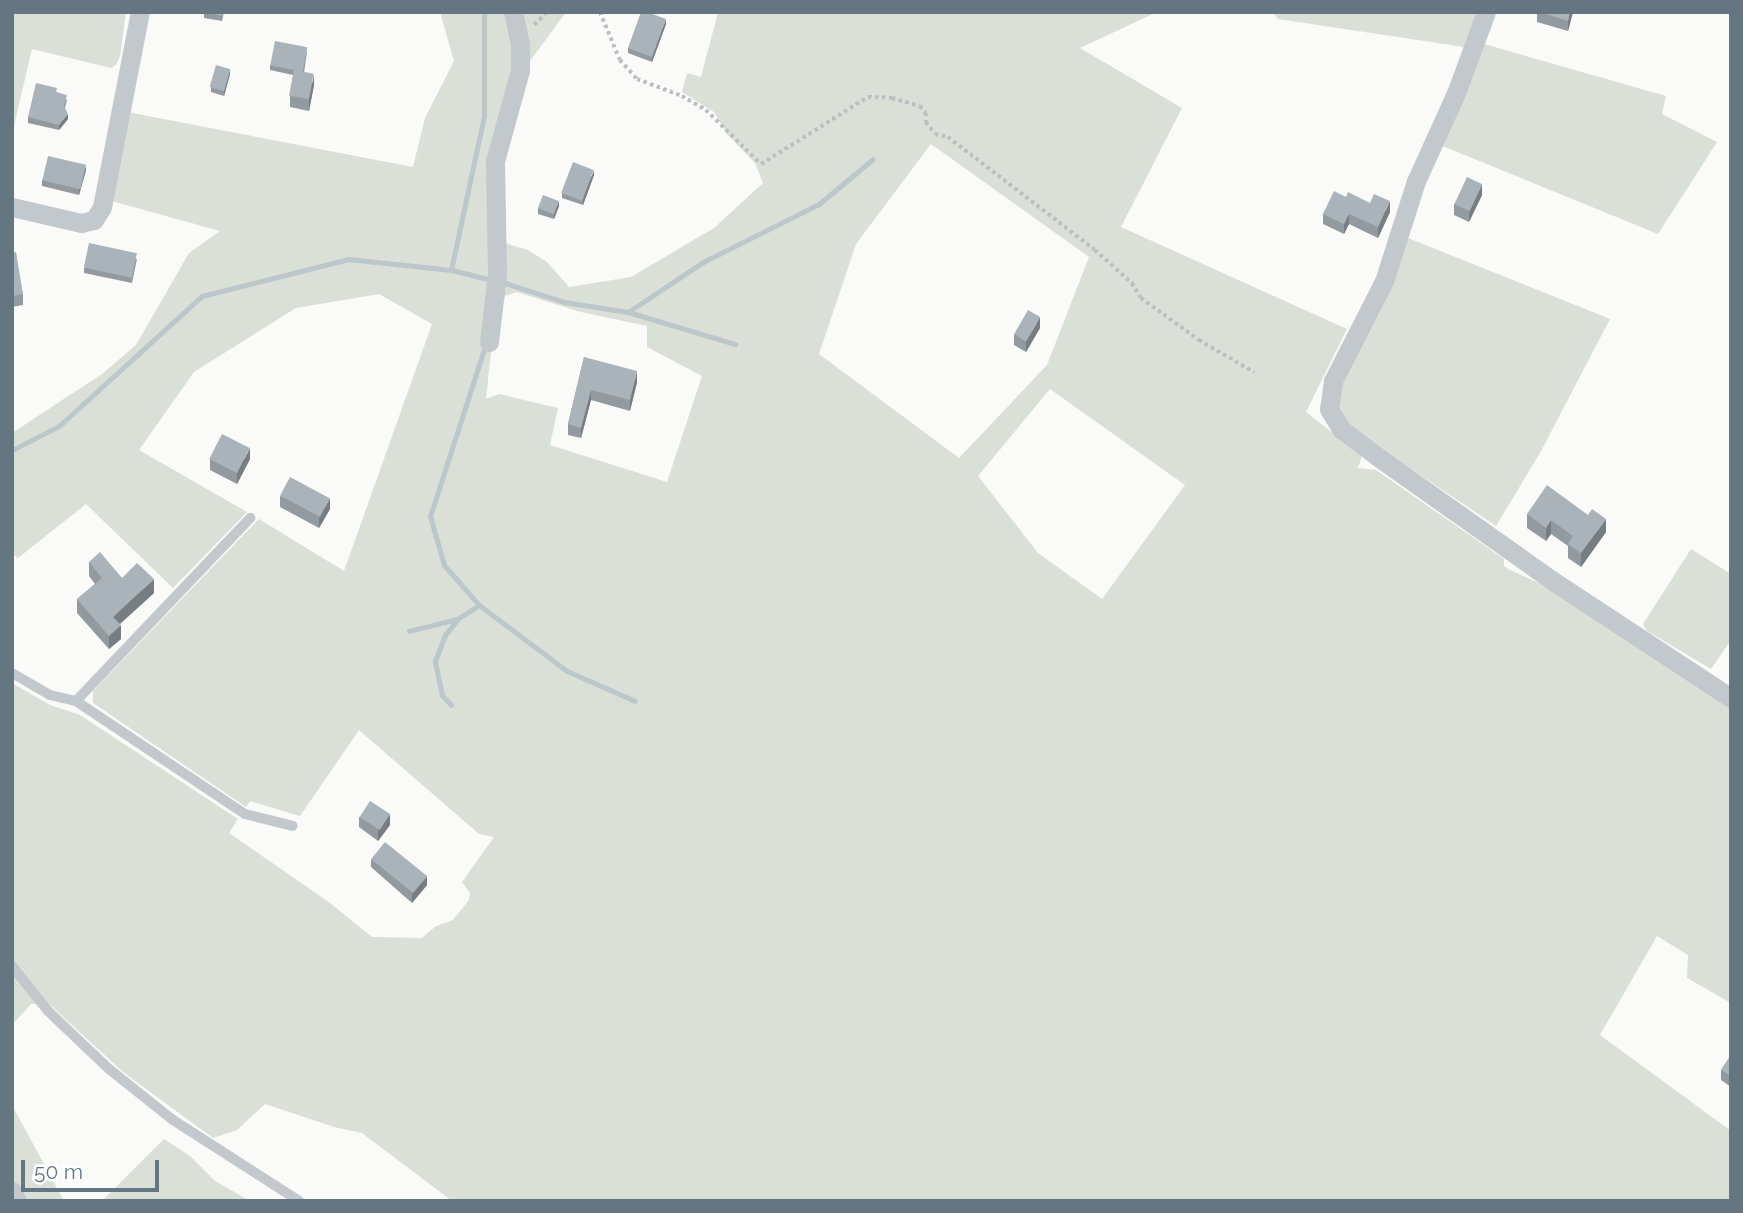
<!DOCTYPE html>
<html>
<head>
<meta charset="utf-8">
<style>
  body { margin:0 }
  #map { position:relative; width:1743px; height:1213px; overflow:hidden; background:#fafaf8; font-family:Raleway,sans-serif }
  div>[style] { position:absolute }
  .green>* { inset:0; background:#dadfd7 }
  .stream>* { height:5px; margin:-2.5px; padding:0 2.5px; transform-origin:2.5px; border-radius:2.5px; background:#bbc7cb }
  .path>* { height:3.5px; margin-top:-1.75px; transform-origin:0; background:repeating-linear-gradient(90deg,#bbbfc2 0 3.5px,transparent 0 7px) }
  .lane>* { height:10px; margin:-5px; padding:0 5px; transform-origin:5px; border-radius:5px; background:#c3c8cc }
  .street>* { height:19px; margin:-9.5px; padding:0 9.5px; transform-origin:9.5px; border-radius:9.5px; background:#c3c8cc }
  .wall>* { inset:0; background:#929a9f }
  .shaded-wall>* { inset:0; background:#777d82 }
  .building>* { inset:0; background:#aab3b9; transform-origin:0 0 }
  span { translate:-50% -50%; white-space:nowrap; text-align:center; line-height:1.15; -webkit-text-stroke:7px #fff; paint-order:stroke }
  .frame { position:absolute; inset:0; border:14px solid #657683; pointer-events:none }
  .scale { position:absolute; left:21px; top:1160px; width:138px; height:32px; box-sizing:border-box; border:4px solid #657683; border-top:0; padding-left:9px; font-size:21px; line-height:24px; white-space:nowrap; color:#657683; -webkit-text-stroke:5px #fff; paint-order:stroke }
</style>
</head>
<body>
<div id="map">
  <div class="green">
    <i style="clip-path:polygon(12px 12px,126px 12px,120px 56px,116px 65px,111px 68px,32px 49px,12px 134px)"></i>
    <i style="clip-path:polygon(evenodd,440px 12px,566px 12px,505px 95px,498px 241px,528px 250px,547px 262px,569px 287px,631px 277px,714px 228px,763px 183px,755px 163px,727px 134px,714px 112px,682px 92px,687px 73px,701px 77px,718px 12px,1157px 12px,1080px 48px,1182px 108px,1121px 227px,1347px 329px,1306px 412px,1362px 456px,1358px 468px,1376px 470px,1504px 559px,1504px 566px,1508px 569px,1543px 585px,1731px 704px,1731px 1003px,1687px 978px,1688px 955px,1657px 936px,1600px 1035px,1731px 1131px,1731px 1201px,452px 1201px,362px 1133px,334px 1127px,265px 1104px,237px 1130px,213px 1138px,123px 1072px,49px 1004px,31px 1004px,12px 1025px,12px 683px,50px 705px,80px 715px,238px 819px,229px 833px,330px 903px,372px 937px,422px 938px,436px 926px,453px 920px,469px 900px,470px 893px,462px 882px,494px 837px,479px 834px,359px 730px,300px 816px,250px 801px,246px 807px,93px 703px,93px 691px,259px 519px,344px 571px,432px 324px,379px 294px,296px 308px,194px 372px,139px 450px,247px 512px,173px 588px,86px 504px,18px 558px,12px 553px,12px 433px,102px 374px,136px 345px,189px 253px,220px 231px,108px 200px,127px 112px,413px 167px,425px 118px,454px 61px,440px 12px,931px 144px,1089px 257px,1047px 365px,959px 458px,819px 354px,856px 244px,931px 144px,440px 12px,516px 292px,581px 312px,647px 326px,647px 347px,702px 376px,667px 482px,550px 445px,558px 408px,499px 394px,486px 399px,492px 342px,505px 296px,516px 292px,440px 12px,1050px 389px,1185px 485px,1102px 599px,1038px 553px,978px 476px,1050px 389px)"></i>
    <i style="clip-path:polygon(1273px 12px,1477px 12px,1464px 47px,1278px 19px)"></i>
    <i style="clip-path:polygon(1484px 44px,1666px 96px,1662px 114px,1717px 142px,1658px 234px,1440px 145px)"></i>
    <i style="clip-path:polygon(1403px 236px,1610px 319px,1540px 453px,1496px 526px,1352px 429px,1340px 417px,1337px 398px)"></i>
    <i style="clip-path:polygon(1691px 549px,1731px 574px,1731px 640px,1711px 669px,1647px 631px,1643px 624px)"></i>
    <i style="clip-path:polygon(12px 1105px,64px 1201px,24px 1201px,12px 1185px)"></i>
    <i style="clip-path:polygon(164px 1139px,190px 1156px,215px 1181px,250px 1201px,102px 1201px)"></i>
  </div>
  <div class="stream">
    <i style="left:484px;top:12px;width:104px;rotate:90deg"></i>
    <i style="left:484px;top:116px;width:157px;rotate:102.1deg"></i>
    <i style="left:451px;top:270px;width:42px;rotate:13.7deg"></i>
    <i style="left:502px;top:282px;width:65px;rotate:17.9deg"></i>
    <i style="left:564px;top:302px;width:65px;rotate:8.9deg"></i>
    <i style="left:628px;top:312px;width:90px;rotate:-33.7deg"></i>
    <i style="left:703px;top:262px;width:130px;rotate:-26.6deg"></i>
    <i style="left:819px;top:204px;width:70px;rotate:-39.8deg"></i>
    <i style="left:628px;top:312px;width:112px;rotate:16.7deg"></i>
    <i style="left:486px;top:343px;width:182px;rotate:107.9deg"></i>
    <i style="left:430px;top:516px;width:51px;rotate:74.1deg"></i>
    <i style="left:444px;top:565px;width:53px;rotate:48.8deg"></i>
    <i style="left:479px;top:605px;width:110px;rotate:36.9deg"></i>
    <i style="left:567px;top:671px;width:74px;rotate:23.8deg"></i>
    <i style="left:12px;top:450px;width:53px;rotate:-27.1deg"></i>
    <i style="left:59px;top:426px;width:193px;rotate:-42.3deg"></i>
    <i style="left:202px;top:296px;width:151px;rotate:-14.2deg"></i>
    <i style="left:348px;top:259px;width:104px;rotate:6.1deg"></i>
    <i style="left:409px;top:631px;width:49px;rotate:-14deg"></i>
    <i style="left:451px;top:705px;width:13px;rotate:-132deg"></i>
    <i style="left:442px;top:695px;width:35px;rotate:-102deg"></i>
    <i style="left:435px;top:661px;width:28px;rotate:-69deg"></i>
    <i style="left:445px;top:635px;width:22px;rotate:-51deg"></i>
    <i style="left:459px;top:618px;width:24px;rotate:-33deg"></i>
  </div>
  <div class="path">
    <i style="left:600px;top:12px;width:52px;rotate:67.4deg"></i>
    <i style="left:620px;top:60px;width:25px;rotate:48deg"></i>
    <i style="left:637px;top:79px;width:48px;rotate:20.7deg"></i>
    <i style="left:682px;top:96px;width:28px;rotate:30deg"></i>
    <i style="left:706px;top:110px;width:77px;rotate:44.5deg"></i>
    <i style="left:761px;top:164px;width:126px;rotate:-32.1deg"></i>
    <i style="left:868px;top:97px;width:24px;rotate:2deg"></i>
    <i style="left:892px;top:98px;width:29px;rotate:16deg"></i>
    <i style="left:920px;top:106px;width:9px;rotate:49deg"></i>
    <i style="left:926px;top:113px;width:9px;rotate:90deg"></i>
    <i style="left:926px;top:122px;width:15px;rotate:53deg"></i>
    <i style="left:935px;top:134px;width:13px;rotate:13deg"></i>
    <i style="left:948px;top:137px;width:185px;rotate:37.5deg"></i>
    <i style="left:1095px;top:250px;width:50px;rotate:41.7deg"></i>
    <i style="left:1132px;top:283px;width:17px;rotate:59deg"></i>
    <i style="left:1141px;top:298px;width:72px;rotate:35.9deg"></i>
    <i style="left:1199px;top:340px;width:64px;rotate:30.2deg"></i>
    <i style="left:534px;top:25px;width:18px;rotate:-45deg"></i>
  </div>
  <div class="lane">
    <i style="left:12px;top:673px;width:44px;rotate:30.1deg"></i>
    <i style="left:50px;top:695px;width:27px;rotate:13deg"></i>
    <i style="left:76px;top:701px;width:253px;rotate:-46.4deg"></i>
    <i style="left:76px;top:701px;width:203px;rotate:33.8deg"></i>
    <i style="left:245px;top:814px;width:49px;rotate:14deg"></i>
    <i style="left:12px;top:966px;width:58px;rotate:51.3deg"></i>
    <i style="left:48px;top:1011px;width:84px;rotate:43.6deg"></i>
    <i style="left:109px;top:1069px;width:82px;rotate:38.6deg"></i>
    <i style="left:173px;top:1120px;width:150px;rotate:32.7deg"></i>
  </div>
  <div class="street">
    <i style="left:1486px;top:12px;width:86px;rotate:110.3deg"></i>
    <i style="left:1456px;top:93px;width:97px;rotate:114.4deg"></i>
    <i style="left:1416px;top:181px;width:105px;rotate:107.7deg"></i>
    <i style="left:1384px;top:281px;width:112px;rotate:117deg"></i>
    <i style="left:1333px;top:381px;width:28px;rotate:98deg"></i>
    <i style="left:1329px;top:409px;width:23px;rotate:59deg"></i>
    <i style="left:1341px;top:429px;width:46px;rotate:37.1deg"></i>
    <i style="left:1378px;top:457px;width:214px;rotate:35.3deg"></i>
    <i style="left:1553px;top:581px;width:213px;rotate:33.3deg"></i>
    <i style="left:12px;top:207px;width:71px;rotate:13.1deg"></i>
    <i style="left:81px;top:223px;width:13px;rotate:-13deg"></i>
    <i style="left:94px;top:220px;width:15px;rotate:-58deg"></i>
    <i style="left:102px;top:207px;width:199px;rotate:-79deg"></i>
    <i style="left:489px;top:342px;width:68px;rotate:-83.3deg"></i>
    <i style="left:497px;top:274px;width:113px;rotate:-91deg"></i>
    <i style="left:495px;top:161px;width:94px;rotate:-74.6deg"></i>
    <i style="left:520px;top:70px;width:26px;rotate:-90deg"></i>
    <i style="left:520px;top:44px;width:33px;rotate:-102deg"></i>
    <i style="left:12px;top:1191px;width:11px;rotate:63deg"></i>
  </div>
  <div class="wall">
    <i style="clip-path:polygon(204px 12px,224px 12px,222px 21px,204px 18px)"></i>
    <i style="clip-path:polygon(1537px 12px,1573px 12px,1568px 31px,1537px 22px)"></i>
    <i style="clip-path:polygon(666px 24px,652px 62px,628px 53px,628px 48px)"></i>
    <i style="clip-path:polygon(307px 52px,304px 73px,314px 85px,309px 111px,290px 107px,290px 96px,293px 75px,270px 70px,270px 65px)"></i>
    <i style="clip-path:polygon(230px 74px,224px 96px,211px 92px,211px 87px)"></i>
    <i style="clip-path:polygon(57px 92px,67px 100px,65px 108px,68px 119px,59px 130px,28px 123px,28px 117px)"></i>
    <i style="clip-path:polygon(86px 170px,79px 195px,42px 186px,42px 180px)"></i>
    <i style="clip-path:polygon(594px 175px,583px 205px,562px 198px,562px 193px)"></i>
    <i style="clip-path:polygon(1482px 195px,1469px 222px,1454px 215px,1454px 204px)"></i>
    <i style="clip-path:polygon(1346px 197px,1390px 212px,1378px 238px,1349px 224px,1344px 234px,1323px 224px,1323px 214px)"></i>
    <i style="clip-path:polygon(559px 206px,554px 219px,538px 214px,538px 208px)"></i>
    <i style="clip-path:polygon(12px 253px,23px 294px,23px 305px,12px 307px)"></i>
    <i style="clip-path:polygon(137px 259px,132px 283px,84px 273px,84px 268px)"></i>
    <i style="clip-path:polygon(1040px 328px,1026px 352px,1014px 345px,1014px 334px)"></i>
    <i style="clip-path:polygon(584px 357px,637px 382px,630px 411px,591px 400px,581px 438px,568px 435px,568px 424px)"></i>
    <i style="clip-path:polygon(210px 459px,250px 459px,237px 484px,210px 470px)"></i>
    <i style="clip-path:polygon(280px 496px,330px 509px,319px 528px,280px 507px)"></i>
    <i style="clip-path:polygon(1527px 514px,1606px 532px,1581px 567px,1568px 558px,1568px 546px,1551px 534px,1546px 541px,1527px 528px)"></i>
    <i style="clip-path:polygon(89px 562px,154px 593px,120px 624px,121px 639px,109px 649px,77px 613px,77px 599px,95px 584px,89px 576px)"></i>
    <i style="clip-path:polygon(359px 817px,390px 825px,378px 841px,359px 827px)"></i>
    <i style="clip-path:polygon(371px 859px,427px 885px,412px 903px,371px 867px)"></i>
    <i style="clip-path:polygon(1731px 1055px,1731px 1087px,1721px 1080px,1721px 1070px)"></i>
  </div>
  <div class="shaded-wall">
    <i style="clip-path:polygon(1570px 12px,1573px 12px,1568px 31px,1568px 21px)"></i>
    <i style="clip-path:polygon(666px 19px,666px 24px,652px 62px,652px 57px)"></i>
    <i style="clip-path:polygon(230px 69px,230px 74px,224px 96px,224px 90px)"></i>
    <i style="clip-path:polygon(314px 74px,314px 85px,309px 111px,309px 100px)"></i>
    <i style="clip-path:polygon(68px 114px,68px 119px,59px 130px,59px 125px)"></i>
    <i style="clip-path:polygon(86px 165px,86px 170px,79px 195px,79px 190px)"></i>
    <i style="clip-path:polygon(594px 170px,594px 175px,583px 205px,583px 200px)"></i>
    <i style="clip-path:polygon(1482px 184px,1482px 195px,1469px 222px,1469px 211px)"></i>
    <i style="clip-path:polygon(559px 201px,559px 206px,554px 219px,554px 214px)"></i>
    <i style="clip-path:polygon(1390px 201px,1390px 212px,1378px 238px,1378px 227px)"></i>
    <i style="clip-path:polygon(1349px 214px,1349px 224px,1344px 234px,1344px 224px)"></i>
    <i style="clip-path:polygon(1040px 317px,1040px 328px,1026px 352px,1026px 342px)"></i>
    <i style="clip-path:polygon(637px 371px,637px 382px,630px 411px,630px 400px)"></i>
    <i style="clip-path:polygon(591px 390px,591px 400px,581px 438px,581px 428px)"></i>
    <i style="clip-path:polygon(250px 448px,250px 459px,237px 484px,237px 473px)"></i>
    <i style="clip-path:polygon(330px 498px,330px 509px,319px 528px,319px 518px)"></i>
    <i style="clip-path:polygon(1606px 519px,1606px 532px,1581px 567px,1581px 553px)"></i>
    <i style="clip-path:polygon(1551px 520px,1551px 534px,1546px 541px,1546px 528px)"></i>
    <i style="clip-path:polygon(154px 579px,154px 593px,113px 630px,113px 617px)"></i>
    <i style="clip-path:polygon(121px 625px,121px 639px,109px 649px,109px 636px)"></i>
    <i style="clip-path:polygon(390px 814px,390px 825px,378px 841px,378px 830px)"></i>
    <i style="clip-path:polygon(427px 876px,427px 885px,412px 903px,412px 894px)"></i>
  </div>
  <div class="building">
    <i style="clip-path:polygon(204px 12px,223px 12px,222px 16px)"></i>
    <i style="clip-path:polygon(641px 12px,647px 12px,666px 19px,652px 57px,628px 48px)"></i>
    <i style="clip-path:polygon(1539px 12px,1570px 12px,1568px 21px)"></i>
    <i style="left:275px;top:41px;width:33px;height:25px;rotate:11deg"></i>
    <i style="left:216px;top:65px;width:15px;height:23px;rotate:16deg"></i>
    <i style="left:294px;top:70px;width:20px;height:26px;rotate:11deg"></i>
    <i style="clip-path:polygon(36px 83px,57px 88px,56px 92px,67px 95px,64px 106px,68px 114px,59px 125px,28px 117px)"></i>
    <i style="left:48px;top:156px;width:39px;height:25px;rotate:13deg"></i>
    <i style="left:573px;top:162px;width:22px;height:33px;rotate:21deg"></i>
    <i style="left:1467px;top:177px;width:17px;height:30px;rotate:25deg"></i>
    <i style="clip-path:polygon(1334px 191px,1346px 197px,1348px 192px,1370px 203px,1374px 194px,1390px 201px,1378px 227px,1349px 214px,1344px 224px,1323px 214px)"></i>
    <i style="left:543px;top:195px;width:17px;height:14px;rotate:21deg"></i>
    <i style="left:89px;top:243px;width:49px;height:25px;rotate:12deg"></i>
    <i style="clip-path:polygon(16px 252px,23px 294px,12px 296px,12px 253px)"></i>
    <i style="left:1028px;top:310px;width:14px;height:28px;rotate:30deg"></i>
    <i style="clip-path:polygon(584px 357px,637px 371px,630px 400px,591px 390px,581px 428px,568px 424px)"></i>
    <i style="left:222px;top:434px;width:31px;height:28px;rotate:27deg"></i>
    <i style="left:290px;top:477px;width:45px;height:21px;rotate:28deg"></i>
    <i style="clip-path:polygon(1547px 485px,1588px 515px,1592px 509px,1606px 519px,1581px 553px,1568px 544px,1573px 536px,1551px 520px,1546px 528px,1527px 514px)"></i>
    <i style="clip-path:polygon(100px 552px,122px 578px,137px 563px,154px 579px,113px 617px,121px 625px,109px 636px,77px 599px,102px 578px,89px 562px)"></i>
    <i style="left:370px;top:801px;width:24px;height:19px;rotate:33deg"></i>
    <i style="left:385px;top:842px;width:54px;height:22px;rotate:39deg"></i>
    <i style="clip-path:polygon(1731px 1055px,1731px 1076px,1721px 1070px)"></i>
  </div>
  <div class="frame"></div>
  <div class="scale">50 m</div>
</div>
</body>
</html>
